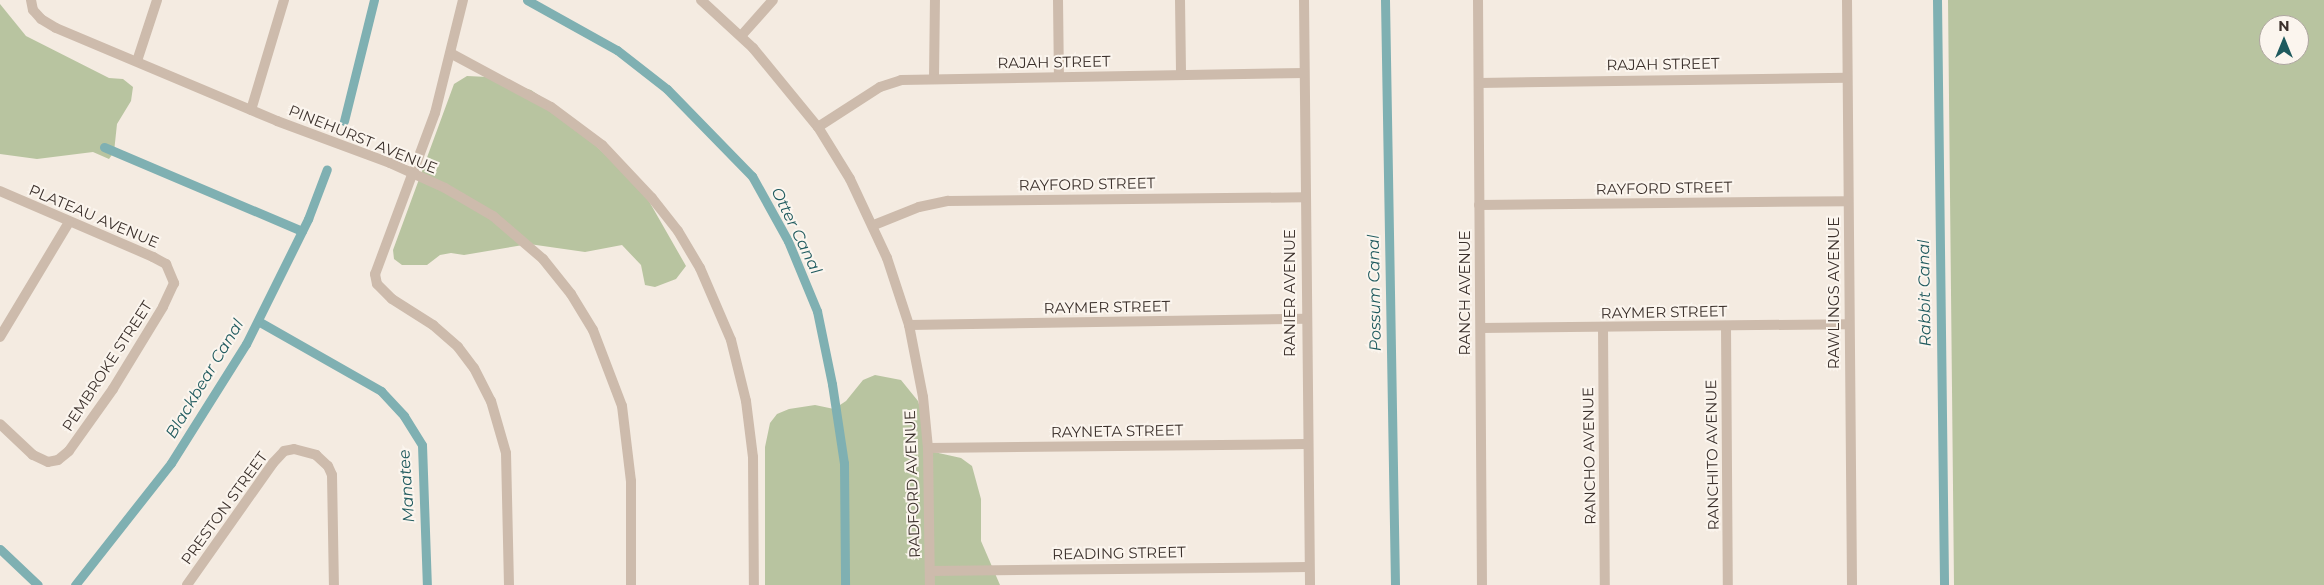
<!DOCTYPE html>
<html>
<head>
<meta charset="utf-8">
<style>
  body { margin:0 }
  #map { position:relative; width:2324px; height:585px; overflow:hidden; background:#f4ebe1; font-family:Montserrat,sans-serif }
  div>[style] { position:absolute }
  .green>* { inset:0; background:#b8c4a0 }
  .canal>* { height:9px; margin:-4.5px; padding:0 4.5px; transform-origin:4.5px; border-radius:4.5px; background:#7fb0b2 }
  .street>* { height:10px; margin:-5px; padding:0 5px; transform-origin:5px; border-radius:5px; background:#cdbbac }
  span { translate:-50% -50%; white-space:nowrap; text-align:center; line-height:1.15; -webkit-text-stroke:4px #fbf5ee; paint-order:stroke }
  .street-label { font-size:15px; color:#3b302b }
  .water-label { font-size:16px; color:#1f5a5e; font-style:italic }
  .north { position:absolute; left:2259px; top:15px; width:50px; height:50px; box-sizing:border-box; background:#fbf5ee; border:1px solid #aea6a0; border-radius:50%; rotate:0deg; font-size:14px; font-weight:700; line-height:20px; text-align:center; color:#3b302b }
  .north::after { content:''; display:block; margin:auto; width:18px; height:22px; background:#1f5a5e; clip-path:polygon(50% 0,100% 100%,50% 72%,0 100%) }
</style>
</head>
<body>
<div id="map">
  <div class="green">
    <i style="clip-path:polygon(evenodd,1948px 0,2324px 0,2324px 585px,1954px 585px,1948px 0,2269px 25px,2299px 25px,2299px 55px,2269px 55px,2269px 25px)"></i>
    <i style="clip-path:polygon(0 4px,26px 36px,109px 78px,123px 79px,133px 87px,131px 101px,117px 124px,114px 152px,109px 159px,93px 152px,37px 159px,0 154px)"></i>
    <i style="clip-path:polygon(467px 76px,488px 77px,531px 90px,550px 103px,642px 189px,686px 266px,676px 279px,655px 287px,645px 285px,641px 265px,622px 245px,585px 252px,529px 244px,464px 255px,451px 253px,440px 255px,427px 265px,402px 265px,394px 259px,393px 250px,454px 84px)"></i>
    <i style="clip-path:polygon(875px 375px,901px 380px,918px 401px,934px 452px,961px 458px,972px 466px,981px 499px,981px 541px,1000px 585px,765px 585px,765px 447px,770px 423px,777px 414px,789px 409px,815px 405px,834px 409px,846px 401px,863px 380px)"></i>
  </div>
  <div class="canal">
    <i style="left:527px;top:0;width:103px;rotate:29.1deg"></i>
    <i style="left:617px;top:50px;width:63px;rotate:38deg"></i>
    <i style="left:667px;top:89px;width:122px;rotate:45.7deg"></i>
    <i style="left:752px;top:176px;width:74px;rotate:61deg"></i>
    <i style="left:788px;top:241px;width:76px;rotate:67.5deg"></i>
    <i style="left:817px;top:311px;width:75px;rotate:78.4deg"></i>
    <i style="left:832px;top:384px;width:80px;rotate:81.4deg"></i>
    <i style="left:844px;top:463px;width:122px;rotate:89.5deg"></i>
    <i style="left:1385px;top:0;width:585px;rotate:89.02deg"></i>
    <i style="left:1937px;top:0;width:585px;rotate:89.31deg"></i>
    <i style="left:344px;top:121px;width:125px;rotate:-76.1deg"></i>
    <i style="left:104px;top:147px;width:215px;rotate:23deg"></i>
    <i style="left:258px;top:321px;width:142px;rotate:29.6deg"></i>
    <i style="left:381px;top:391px;width:34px;rotate:47deg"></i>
    <i style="left:404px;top:416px;width:34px;rotate:58deg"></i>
    <i style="left:422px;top:445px;width:140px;rotate:88deg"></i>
    <i style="left:0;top:549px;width:52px;rotate:43.5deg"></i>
    <i style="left:75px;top:585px;width:155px;rotate:-51.8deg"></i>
    <i style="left:171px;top:463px;width:141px;rotate:-57.8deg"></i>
    <i style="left:246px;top:344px;width:140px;rotate:-63.6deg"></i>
    <i style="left:308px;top:219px;width:53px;rotate:-69.2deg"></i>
  </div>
  <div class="street">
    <i style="left:31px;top:0;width:10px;rotate:79deg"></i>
    <i style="left:33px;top:10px;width:12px;rotate:48deg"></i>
    <i style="left:41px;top:19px;width:17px;rotate:31deg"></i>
    <i style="left:56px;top:28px;width:240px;rotate:22.8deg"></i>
    <i style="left:277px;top:121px;width:121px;rotate:20.4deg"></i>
    <i style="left:390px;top:163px;width:60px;rotate:24.4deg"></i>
    <i style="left:445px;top:188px;width:56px;rotate:30.3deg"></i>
    <i style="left:493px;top:216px;width:66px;rotate:40.7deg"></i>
    <i style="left:543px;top:259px;width:45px;rotate:51.3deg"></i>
    <i style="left:571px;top:294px;width:42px;rotate:58.6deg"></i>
    <i style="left:593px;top:330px;width:81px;rotate:69.1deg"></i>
    <i style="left:622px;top:406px;width:76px;rotate:83.2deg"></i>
    <i style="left:631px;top:481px;width:104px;rotate:90deg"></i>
    <i style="left:463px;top:0;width:116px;rotate:103.9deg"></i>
    <i style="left:435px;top:113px;width:172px;rotate:110.4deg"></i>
    <i style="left:375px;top:274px;width:10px;rotate:79deg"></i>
    <i style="left:377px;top:284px;width:21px;rotate:45deg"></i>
    <i style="left:392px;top:299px;width:49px;rotate:32.4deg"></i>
    <i style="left:433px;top:325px;width:33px;rotate:41deg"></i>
    <i style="left:458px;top:347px;width:26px;rotate:53deg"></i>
    <i style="left:474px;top:368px;width:37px;rotate:63deg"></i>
    <i style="left:491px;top:401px;width:54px;rotate:73.9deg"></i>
    <i style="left:506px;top:453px;width:132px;rotate:88.7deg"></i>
    <i style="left:701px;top:0;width:71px;rotate:42.7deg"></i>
    <i style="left:753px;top:48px;width:102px;rotate:50.6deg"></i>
    <i style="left:818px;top:127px;width:61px;rotate:58.4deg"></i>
    <i style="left:850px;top:179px;width:87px;rotate:64.9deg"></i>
    <i style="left:887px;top:258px;width:71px;rotate:71.8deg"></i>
    <i style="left:909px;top:325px;width:73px;rotate:79deg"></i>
    <i style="left:923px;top:397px;width:51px;rotate:84.4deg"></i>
    <i style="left:928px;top:448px;width:137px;rotate:89.2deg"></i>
    <i style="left:1058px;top:0;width:77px;rotate:89.3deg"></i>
    <i style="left:1180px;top:0;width:75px;rotate:89.2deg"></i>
    <i style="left:1304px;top:0;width:585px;rotate:89.41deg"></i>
    <i style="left:1478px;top:0;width:585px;rotate:89.61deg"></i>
    <i style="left:1847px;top:0;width:585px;rotate:89.51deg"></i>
    <i style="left:741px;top:36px;width:48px;rotate:-48.4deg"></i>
    <i style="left:452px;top:54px;width:112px;rotate:28.2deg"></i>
    <i style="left:551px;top:107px;width:64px;rotate:36.7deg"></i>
    <i style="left:602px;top:145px;width:73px;rotate:46.7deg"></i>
    <i style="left:652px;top:198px;width:42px;rotate:51.8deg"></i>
    <i style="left:678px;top:231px;width:43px;rotate:59.3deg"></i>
    <i style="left:700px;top:268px;width:78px;rotate:66.7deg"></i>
    <i style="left:731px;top:340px;width:63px;rotate:76.2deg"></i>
    <i style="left:746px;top:401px;width:56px;rotate:82.9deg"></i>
    <i style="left:753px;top:457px;width:128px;rotate:89.6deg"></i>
    <i style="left:137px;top:61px;width:64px;rotate:-71.8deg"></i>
    <i style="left:934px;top:78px;width:78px;rotate:-89.3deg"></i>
    <i style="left:1479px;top:83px;width:368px;rotate:-0.8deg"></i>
    <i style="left:251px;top:110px;width:115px;rotate:-73.3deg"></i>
    <i style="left:818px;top:127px;width:74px;rotate:-32.8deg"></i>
    <i style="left:880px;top:87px;width:22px;rotate:-18deg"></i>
    <i style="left:901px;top:80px;width:403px;rotate:-1deg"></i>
    <i style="left:0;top:191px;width:167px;rotate:23.3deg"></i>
    <i style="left:153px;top:257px;width:15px;rotate:28deg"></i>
    <i style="left:166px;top:264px;width:21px;rotate:67deg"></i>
    <i style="left:174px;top:283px;width:26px;rotate:115deg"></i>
    <i style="left:163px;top:307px;width:96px;rotate:121.4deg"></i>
    <i style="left:113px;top:389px;width:76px;rotate:125.4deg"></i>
    <i style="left:69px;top:451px;width:14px;rotate:141deg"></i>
    <i style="left:58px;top:460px;width:10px;rotate:169deg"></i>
    <i style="left:48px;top:462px;width:17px;rotate:-155deg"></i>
    <i style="left:33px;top:455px;width:45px;rotate:-136.8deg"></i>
    <i style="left:1479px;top:205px;width:369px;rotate:-0.6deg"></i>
    <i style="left:874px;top:225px;width:48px;rotate:-21.8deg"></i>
    <i style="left:919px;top:207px;width:30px;rotate:-12deg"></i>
    <i style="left:948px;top:201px;width:357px;rotate:-0.6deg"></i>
    <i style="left:909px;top:325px;width:396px;rotate:-0.9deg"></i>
    <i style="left:1726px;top:326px;width:259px;rotate:89.6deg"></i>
    <i style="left:1481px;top:328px;width:367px;rotate:-0.6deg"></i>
    <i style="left:1603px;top:328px;width:257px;rotate:89.6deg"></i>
    <i style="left:0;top:337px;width:134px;rotate:-59deg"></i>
    <i style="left:928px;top:448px;width:378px;rotate:-0.6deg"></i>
    <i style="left:930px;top:571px;width:378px;rotate:-0.6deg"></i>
    <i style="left:187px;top:585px;width:149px;rotate:-54.8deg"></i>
    <i style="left:273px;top:463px;width:16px;rotate:-47deg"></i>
    <i style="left:284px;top:451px;width:10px;rotate:-11deg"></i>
    <i style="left:294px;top:449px;width:23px;rotate:15deg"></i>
    <i style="left:316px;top:455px;width:16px;rotate:43deg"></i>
    <i style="left:328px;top:466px;width:10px;rotate:66deg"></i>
    <i style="left:332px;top:475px;width:110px;rotate:89deg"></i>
  </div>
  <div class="street-label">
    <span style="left:1054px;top:62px;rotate:-1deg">RAJAH STREET</span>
    <span style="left:1663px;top:64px;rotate:-1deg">RAJAH STREET</span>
    <span style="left:363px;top:139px;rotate:22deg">PINEHURST AVENUE</span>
    <span style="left:1087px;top:184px;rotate:-1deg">RAYFORD STREET</span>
    <span style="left:1664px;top:188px;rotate:-1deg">RAYFORD STREET</span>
    <span style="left:94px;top:216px;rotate:23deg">PLATEAU AVENUE</span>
    <span style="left:1290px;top:293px;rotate:-90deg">RANIER AVENUE</span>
    <span style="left:1465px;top:293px;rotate:-90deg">RANCH AVENUE</span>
    <span style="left:1834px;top:293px;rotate:-90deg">RAWLINGS AVENUE</span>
    <span style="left:1107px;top:307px;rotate:-1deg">RAYMER STREET</span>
    <span style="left:1664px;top:312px;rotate:-1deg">RAYMER STREET</span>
    <span style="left:107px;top:366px;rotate:-57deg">PEMBROKE STREET</span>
    <span style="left:1117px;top:431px;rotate:-1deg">RAYNETA STREET</span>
    <span style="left:1712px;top:455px;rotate:-91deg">RANCHITO AVENUE</span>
    <span style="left:1589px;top:456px;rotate:-91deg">RANCHO AVENUE</span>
    <span style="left:912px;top:484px;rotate:-92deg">RADFORD AVENUE</span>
    <span style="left:224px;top:508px;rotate:-54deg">PRESTON STREET</span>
    <span style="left:1119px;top:553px;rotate:-1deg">READING STREET</span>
  </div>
  <div class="water-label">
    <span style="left:796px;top:231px;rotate:64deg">Otter Canal</span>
    <span style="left:1375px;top:293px;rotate:-91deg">Possum Canal</span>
    <span style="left:1925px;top:293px;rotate:-91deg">Rabbit Canal</span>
    <span style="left:205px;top:379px;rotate:-59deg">Blackbear Canal</span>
    <span style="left:407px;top:486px;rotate:-94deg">Manatee</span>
  </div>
  <div class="north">N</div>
</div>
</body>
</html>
